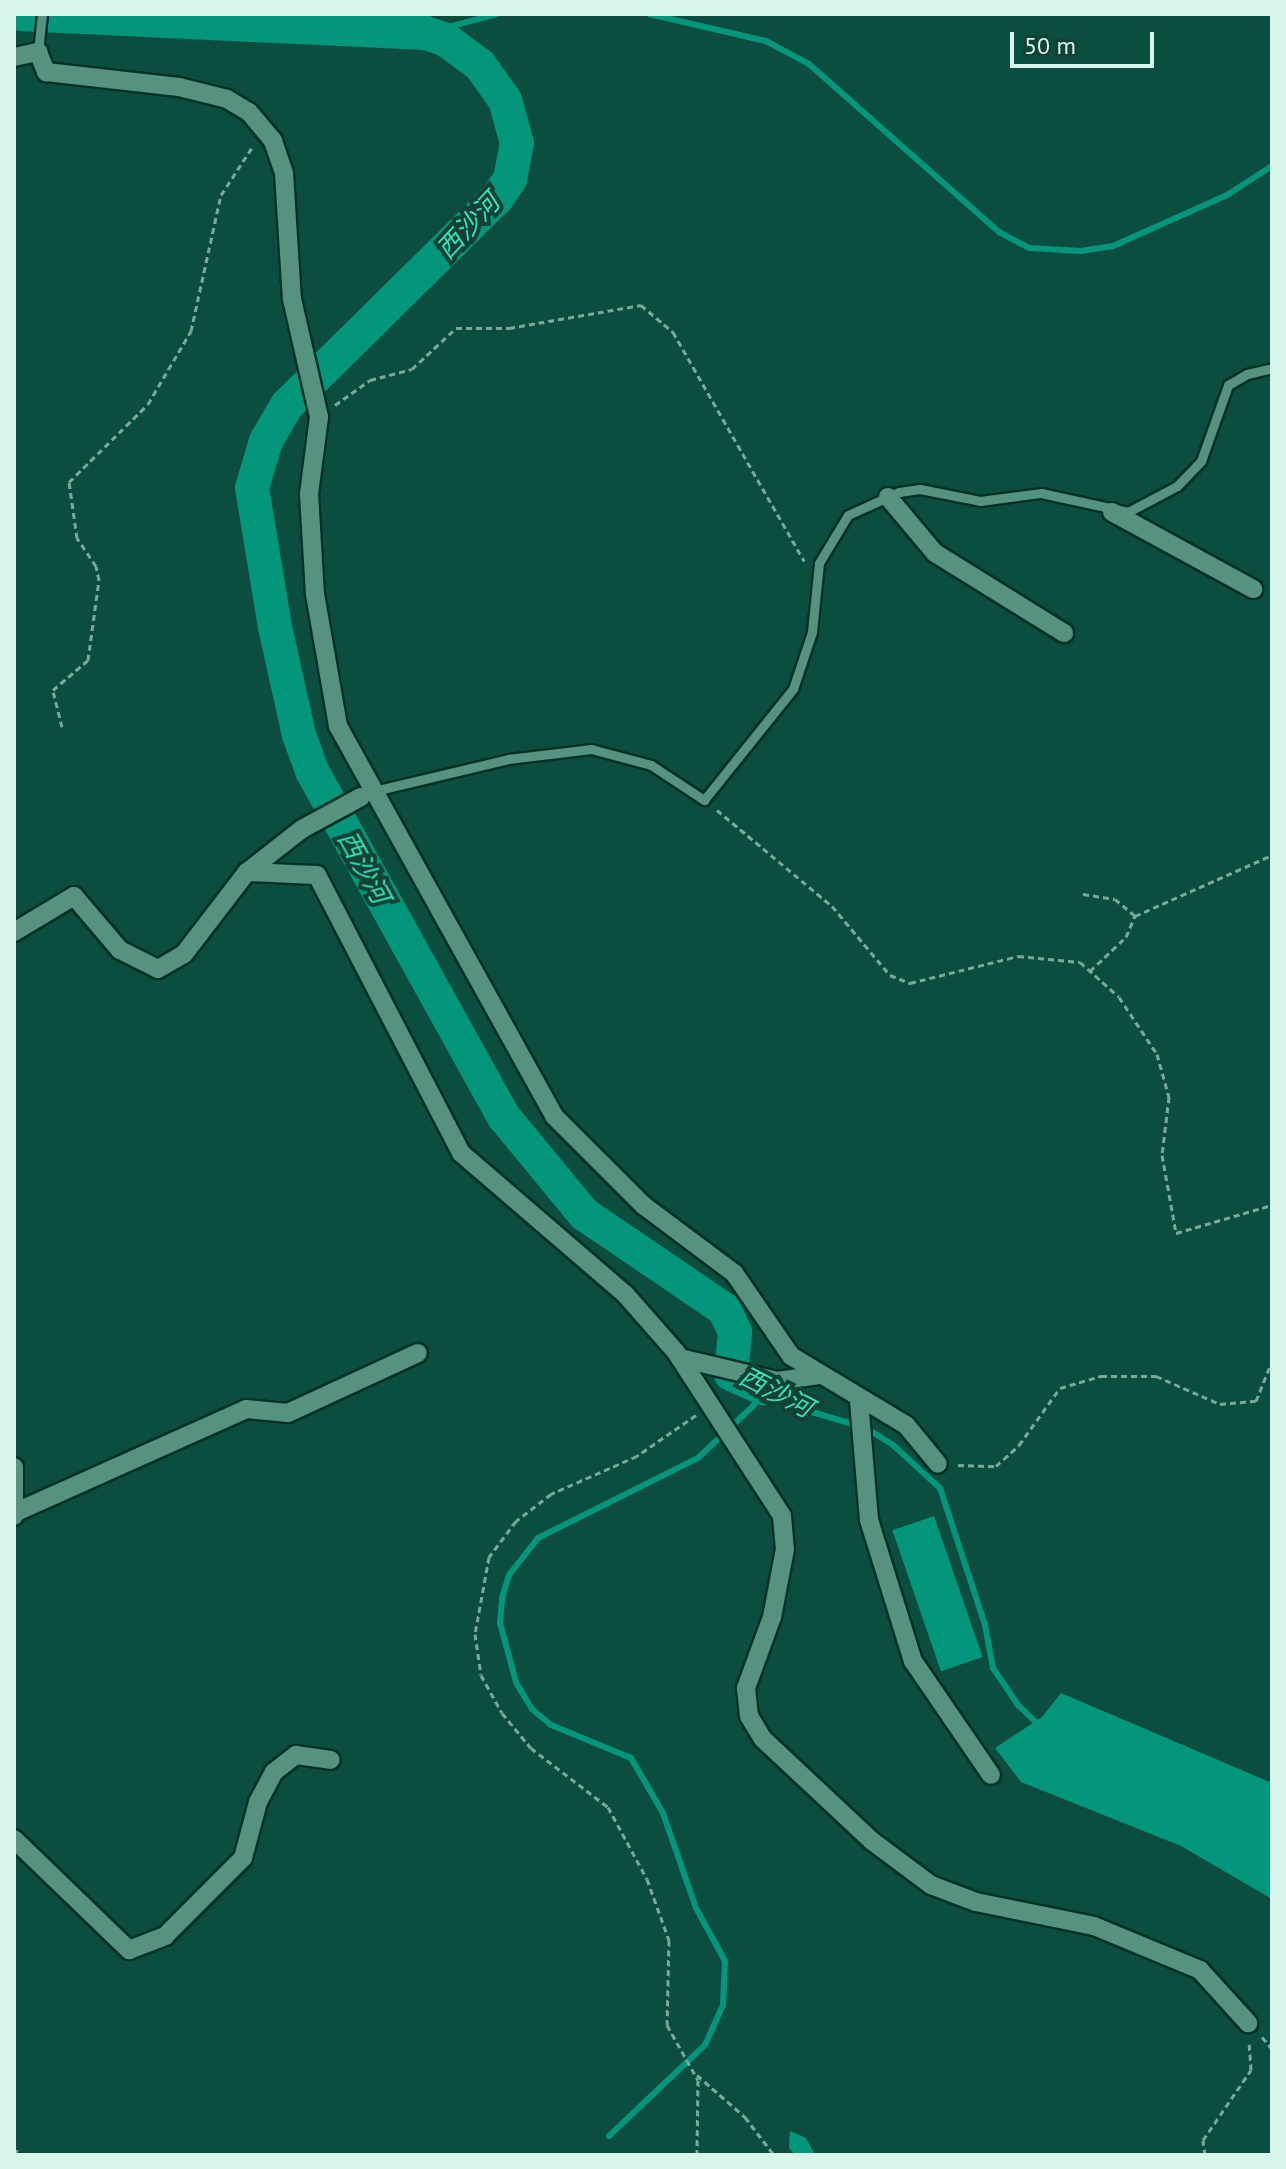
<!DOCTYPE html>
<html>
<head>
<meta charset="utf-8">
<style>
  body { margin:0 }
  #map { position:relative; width:1286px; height:2169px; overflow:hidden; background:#0b4e3f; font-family:"PT Sans","Noto Sans SC",sans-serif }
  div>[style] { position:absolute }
  .water>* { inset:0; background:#04967a; transform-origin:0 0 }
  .stream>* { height:6px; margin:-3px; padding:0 3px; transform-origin:3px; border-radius:3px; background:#04967a }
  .river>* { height:34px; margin:-17px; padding:0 17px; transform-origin:17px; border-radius:17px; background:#04967a }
  .path>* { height:3px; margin-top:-1.5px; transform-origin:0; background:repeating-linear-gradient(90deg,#7aa99c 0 6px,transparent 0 10px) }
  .roads { filter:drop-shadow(2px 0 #003126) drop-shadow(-2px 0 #003126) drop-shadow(0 2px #003126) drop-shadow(0 -2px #003126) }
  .lane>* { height:9px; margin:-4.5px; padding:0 4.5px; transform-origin:4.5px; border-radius:4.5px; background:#569280 }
  .street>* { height:18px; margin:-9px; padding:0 9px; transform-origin:9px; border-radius:9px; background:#569280 }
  span { translate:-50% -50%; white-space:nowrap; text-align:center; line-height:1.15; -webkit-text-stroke:8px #124135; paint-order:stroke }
  .water-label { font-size:26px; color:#39e1ba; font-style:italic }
  .frame { position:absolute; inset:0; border:16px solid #d7f5eb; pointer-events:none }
  .scale { position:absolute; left:1010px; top:32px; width:144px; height:36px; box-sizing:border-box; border:4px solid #d7f5eb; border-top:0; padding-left:10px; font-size:24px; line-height:28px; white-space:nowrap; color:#d7f5eb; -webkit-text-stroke:6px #124135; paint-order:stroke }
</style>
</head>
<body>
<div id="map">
  <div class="water">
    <i style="left:934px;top:1516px;width:149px;height:44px;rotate:71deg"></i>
    <i style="clip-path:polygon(1061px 1693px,1272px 1783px,1272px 1899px,1181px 1846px,1021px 1782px,995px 1748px,1042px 1717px)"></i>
    <i style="clip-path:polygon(790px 2131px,806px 2138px,815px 2155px,795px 2155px,789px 2148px)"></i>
  </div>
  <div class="stream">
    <i style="left:649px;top:14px;width:120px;rotate:13deg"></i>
    <i style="left:766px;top:41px;width:49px;rotate:28.1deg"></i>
    <i style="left:809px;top:64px;width:254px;rotate:41.5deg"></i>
    <i style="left:999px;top:232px;width:34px;rotate:28deg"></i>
    <i style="left:1029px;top:248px;width:52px;rotate:3.3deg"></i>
    <i style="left:1081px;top:251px;width:32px;rotate:-9deg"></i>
    <i style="left:1113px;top:246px;width:125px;rotate:-24.1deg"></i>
    <i style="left:1227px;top:195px;width:54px;rotate:-32.8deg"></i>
    <i style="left:426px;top:33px;width:73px;rotate:-15deg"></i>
    <i style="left:609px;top:2136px;width:132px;rotate:-43.5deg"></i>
    <i style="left:705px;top:2045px;width:44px;rotate:-65.8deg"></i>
    <i style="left:723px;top:2005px;width:44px;rotate:-87.4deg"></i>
    <i style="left:725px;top:1961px;width:60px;rotate:-118.7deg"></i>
    <i style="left:696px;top:1908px;width:101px;rotate:-109.2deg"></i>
    <i style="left:663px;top:1813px;width:64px;rotate:-120.2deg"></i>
    <i style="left:631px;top:1758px;width:87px;rotate:-157.6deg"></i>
    <i style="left:551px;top:1725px;width:25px;rotate:-140deg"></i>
    <i style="left:532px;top:1709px;width:31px;rotate:-121deg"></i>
    <i style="left:516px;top:1682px;width:61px;rotate:-105.2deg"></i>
    <i style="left:500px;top:1623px;width:25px;rotate:-85deg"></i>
    <i style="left:502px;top:1598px;width:24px;rotate:-73deg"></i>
    <i style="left:509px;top:1575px;width:47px;rotate:-51.9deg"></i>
    <i style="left:538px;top:1538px;width:179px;rotate:-26.6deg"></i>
    <i style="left:698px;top:1458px;width:76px;rotate:-43.4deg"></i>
    <i style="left:753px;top:1406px;width:21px;rotate:-61deg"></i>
    <i style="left:763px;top:1388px;width:32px;rotate:14deg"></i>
    <i style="left:794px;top:1396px;width:24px;rotate:42deg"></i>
    <i style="left:812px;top:1412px;width:56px;rotate:16.5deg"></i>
    <i style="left:866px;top:1428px;width:32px;rotate:32deg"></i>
    <i style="left:893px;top:1445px;width:64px;rotate:42.5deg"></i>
    <i style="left:940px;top:1488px;width:144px;rotate:71.8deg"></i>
    <i style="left:985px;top:1625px;width:44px;rotate:79.5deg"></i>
    <i style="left:993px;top:1668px;width:45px;rotate:56deg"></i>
    <i style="left:1018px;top:1705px;width:29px;rotate:44deg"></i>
  </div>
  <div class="river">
    <i style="left:20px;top:14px;width:406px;rotate:2.7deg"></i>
    <i style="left:426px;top:33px;width:21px;rotate:19deg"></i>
    <i style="left:446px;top:40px;width:42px;rotate:36.3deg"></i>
    <i style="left:480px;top:65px;width:43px;rotate:54.5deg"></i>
    <i style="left:505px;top:100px;width:45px;rotate:74.4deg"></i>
    <i style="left:517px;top:143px;width:37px;rotate:101deg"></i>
    <i style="left:510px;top:179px;width:23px;rotate:124deg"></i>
    <i style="left:497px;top:198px;width:295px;rotate:135.4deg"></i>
    <i style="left:287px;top:405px;width:42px;rotate:120.3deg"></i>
    <i style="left:266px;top:441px;width:49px;rotate:106.6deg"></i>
    <i style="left:252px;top:488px;width:141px;rotate:80.6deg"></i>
    <i style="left:275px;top:627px;width:111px;rotate:77.5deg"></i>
    <i style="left:299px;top:735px;width:38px;rotate:70deg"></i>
    <i style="left:312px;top:771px;width:396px;rotate:61deg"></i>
    <i style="left:504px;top:1117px;width:126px;rotate:50.5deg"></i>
    <i style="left:584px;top:1214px;width:169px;rotate:34.2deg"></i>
    <i style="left:724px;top:1309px;width:25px;rotate:64deg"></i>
    <i style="left:735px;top:1332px;width:42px;rotate:95.4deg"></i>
    <i style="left:731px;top:1374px;width:35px;rotate:24deg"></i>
  </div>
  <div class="path">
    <i style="left:335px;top:405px;width:43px;rotate:-35.5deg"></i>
    <i style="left:370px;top:380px;width:43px;rotate:-14.7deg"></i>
    <i style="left:412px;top:369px;width:60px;rotate:-43deg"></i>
    <i style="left:456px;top:328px;width:53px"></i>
    <i style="left:509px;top:328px;width:134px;rotate:-9.9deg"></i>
    <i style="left:641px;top:305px;width:42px;rotate:40.2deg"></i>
    <i style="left:673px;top:332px;width:264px;rotate:60.2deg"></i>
    <i style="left:62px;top:727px;width:38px;rotate:-104deg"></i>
    <i style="left:53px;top:690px;width:46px;rotate:-40.6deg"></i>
    <i style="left:88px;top:660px;width:81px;rotate:-82.2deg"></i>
    <i style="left:99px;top:580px;width:14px;rotate:-102deg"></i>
    <i style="left:96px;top:566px;width:34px;rotate:-124deg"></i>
    <i style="left:77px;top:538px;width:57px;rotate:-98.1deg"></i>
    <i style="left:69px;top:482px;width:111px;rotate:-44.6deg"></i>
    <i style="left:148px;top:404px;width:85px;rotate:-59.5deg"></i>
    <i style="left:191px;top:331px;width:139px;rotate:-77.6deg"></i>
    <i style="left:221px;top:195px;width:59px;rotate:-56.9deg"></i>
    <i style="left:717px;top:810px;width:150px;rotate:39.9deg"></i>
    <i style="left:832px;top:906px;width:90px;rotate:50deg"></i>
    <i style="left:890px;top:975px;width:22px;rotate:22deg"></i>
    <i style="left:910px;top:983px;width:111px;rotate:-14deg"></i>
    <i style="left:1018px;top:956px;width:62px;rotate:5.5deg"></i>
    <i style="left:1080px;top:962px;width:52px;rotate:41.9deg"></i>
    <i style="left:1119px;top:997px;width:69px;rotate:56.3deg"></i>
    <i style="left:1157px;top:1054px;width:45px;rotate:74.4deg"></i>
    <i style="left:1169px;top:1097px;width:58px;rotate:96.9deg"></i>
    <i style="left:1162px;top:1155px;width:79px;rotate:79.8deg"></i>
    <i style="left:1176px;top:1233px;width:100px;rotate:-16.3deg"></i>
    <i style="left:1083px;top:894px;width:32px;rotate:9deg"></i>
    <i style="left:1115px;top:899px;width:26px;rotate:40deg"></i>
    <i style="left:1090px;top:971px;width:50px;rotate:-43.4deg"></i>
    <i style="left:1126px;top:937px;width:23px;rotate:-67deg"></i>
    <i style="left:1135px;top:916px;width:150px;rotate:-24deg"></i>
    <i style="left:696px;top:1415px;width:72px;rotate:145.2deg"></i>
    <i style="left:637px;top:1456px;width:94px;rotate:156.2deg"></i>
    <i style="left:551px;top:1494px;width:44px;rotate:142.4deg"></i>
    <i style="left:516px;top:1521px;width:45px;rotate:126.9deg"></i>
    <i style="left:489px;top:1557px;width:78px;rotate:100.3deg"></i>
    <i style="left:475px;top:1634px;width:41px;rotate:81.7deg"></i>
    <i style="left:481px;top:1675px;width:43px;rotate:61.1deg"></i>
    <i style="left:502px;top:1713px;width:45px;rotate:50.4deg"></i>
    <i style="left:531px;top:1748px;width:97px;rotate:37.5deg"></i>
    <i style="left:608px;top:1807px;width:82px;rotate:61.6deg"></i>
    <i style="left:647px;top:1879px;width:65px;rotate:70.2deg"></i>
    <i style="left:669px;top:1940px;width:85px;rotate:91.3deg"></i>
    <i style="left:667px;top:2025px;width:63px;rotate:60.6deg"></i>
    <i style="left:698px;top:2080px;width:75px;rotate:90.8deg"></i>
    <i style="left:958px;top:1465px;width:38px;rotate:2deg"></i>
    <i style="left:996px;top:1466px;width:31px;rotate:-42deg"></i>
    <i style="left:1019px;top:1445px;width:70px;rotate:-54.3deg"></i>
    <i style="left:1060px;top:1388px;width:43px;rotate:-16.3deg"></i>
    <i style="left:1101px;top:1376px;width:55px"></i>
    <i style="left:1156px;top:1376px;width:70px;rotate:23.6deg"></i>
    <i style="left:1220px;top:1404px;width:36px;rotate:-5deg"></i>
    <i style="left:1256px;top:1401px;width:43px;rotate:-68.2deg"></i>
    <i style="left:1262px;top:2037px;width:16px;rotate:50deg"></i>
    <i style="left:697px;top:2075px;width:64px;rotate:41.2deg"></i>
    <i style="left:745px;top:2117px;width:48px;rotate:52.7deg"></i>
    <i style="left:15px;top:2155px;width:9px;rotate:-69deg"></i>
    <i style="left:1205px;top:2155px;width:15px;rotate:-98deg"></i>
    <i style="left:1203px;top:2140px;width:85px;rotate:-55.6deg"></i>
    <i style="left:1251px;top:2070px;width:27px;rotate:-94deg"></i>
  </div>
  <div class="roads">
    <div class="lane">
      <i style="left:38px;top:52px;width:38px;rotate:-84deg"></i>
      <i style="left:374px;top:791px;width:138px;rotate:-13.4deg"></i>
      <i style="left:508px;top:759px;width:84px;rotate:-6.9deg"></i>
      <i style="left:591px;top:749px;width:62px;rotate:14.9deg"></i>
      <i style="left:651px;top:765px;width:64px;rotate:33.4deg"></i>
      <i style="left:704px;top:800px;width:142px;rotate:-51.3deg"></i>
      <i style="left:793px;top:689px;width:60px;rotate:-71.6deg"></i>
      <i style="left:812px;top:632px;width:69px;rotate:-84.2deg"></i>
      <i style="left:819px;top:563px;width:56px;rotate:-58.9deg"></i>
      <i style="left:848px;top:515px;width:56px;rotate:-24.3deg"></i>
      <i style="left:899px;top:492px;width:21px;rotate:-8deg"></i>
      <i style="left:920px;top:489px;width:61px;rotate:11.3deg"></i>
      <i style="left:980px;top:501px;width:62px;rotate:-7.5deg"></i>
      <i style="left:1041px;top:493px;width:89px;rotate:12.3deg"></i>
      <i style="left:1128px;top:512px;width:55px;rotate:-28deg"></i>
      <i style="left:1177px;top:486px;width:35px;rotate:-46deg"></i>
      <i style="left:1201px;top:461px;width:81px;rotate:-70.4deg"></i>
      <i style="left:1228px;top:385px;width:22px;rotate:-30deg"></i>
      <i style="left:1247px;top:374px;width:26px;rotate:-13deg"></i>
    </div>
    <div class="street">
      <i style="left:14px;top:57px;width:25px;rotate:-12deg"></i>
      <i style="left:38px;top:52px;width:22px;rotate:68deg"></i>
      <i style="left:46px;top:72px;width:134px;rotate:6.4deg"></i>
      <i style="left:179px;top:87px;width:49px;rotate:14deg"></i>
      <i style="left:227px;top:99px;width:26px;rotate:31deg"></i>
      <i style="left:249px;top:112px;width:38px;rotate:50deg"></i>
      <i style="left:273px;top:141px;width:34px;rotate:71deg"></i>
      <i style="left:284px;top:173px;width:126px;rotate:86.4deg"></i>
      <i style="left:292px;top:299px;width:121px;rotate:77.1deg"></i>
      <i style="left:319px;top:417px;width:78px;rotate:97.4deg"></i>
      <i style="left:309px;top:494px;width:100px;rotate:86.6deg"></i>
      <i style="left:315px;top:594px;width:134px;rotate:80.1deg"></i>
      <i style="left:338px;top:726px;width:446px;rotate:61deg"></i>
      <i style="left:554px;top:1116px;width:126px;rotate:45deg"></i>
      <i style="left:643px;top:1205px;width:114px;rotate:36.8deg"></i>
      <i style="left:734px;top:1273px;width:101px;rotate:55.5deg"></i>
      <i style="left:791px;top:1356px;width:134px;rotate:31deg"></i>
      <i style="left:906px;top:1425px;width:50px;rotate:50.6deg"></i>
      <i style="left:888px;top:497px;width:73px;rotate:50deg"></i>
      <i style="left:935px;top:553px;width:152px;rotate:31.8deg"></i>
      <i style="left:1112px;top:512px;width:161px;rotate:28.6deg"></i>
      <i style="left:247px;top:872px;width:70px;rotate:2.5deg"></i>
      <i style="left:317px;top:875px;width:313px;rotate:62.6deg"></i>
      <i style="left:461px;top:1153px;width:216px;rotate:40.7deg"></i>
      <i style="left:625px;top:1294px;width:77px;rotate:48.7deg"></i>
      <i style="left:676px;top:1352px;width:195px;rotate:57.1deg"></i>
      <i style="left:782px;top:1516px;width:33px;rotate:85deg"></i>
      <i style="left:785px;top:1549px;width:69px;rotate:100.8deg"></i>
      <i style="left:772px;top:1617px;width:76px;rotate:110.1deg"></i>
      <i style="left:746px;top:1688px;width:28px;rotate:84deg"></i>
      <i style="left:749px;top:1716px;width:27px;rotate:59deg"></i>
      <i style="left:763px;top:1739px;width:149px;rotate:43.1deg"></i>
      <i style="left:872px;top:1841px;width:74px;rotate:36.7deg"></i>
      <i style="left:931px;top:1885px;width:48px;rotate:20.7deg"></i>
      <i style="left:976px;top:1902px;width:120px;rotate:11.5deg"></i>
      <i style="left:1094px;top:1926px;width:115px;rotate:22.5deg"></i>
      <i style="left:1200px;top:1970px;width:72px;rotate:47.8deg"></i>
      <i style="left:14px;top:932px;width:70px;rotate:-31deg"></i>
      <i style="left:74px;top:896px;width:71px;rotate:49.6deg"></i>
      <i style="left:120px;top:950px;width:42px;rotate:26.6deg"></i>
      <i style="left:158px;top:969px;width:30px;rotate:-30deg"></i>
      <i style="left:184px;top:954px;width:103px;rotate:-52.5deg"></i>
      <i style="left:247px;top:872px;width:70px;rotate:-38deg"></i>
      <i style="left:302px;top:829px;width:67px;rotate:-28.5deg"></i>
      <i style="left:680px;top:1358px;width:100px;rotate:13.3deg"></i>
      <i style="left:777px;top:1381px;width:42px;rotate:-8.1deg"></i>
      <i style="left:859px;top:1401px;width:119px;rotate:85.2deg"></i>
      <i style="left:869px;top:1520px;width:148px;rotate:72.7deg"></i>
      <i style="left:913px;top:1661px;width:138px;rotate:55.6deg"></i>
      <i style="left:14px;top:1467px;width:49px;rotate:90deg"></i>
      <i style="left:14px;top:1513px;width:254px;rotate:-24.1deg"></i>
      <i style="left:246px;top:1409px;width:42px;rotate:5.4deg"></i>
      <i style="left:288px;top:1413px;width:143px;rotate:-24.8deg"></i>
      <i style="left:14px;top:1839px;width:160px;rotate:44deg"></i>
      <i style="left:129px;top:1950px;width:39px;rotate:-21deg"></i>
      <i style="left:165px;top:1936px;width:110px;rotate:-45deg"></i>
      <i style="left:243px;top:1858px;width:58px;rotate:-75deg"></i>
      <i style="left:258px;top:1802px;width:34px;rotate:-62deg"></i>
      <i style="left:274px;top:1772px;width:28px;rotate:-38deg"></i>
      <i style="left:296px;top:1755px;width:35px;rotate:8deg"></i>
    </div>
  </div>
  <div class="water-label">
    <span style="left:468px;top:226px;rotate:-47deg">西沙河</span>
    <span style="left:364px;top:867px;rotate:61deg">西沙河</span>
    <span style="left:776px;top:1392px;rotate:27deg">西沙河</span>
  </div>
  <div class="frame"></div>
  <div class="scale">50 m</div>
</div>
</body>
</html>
